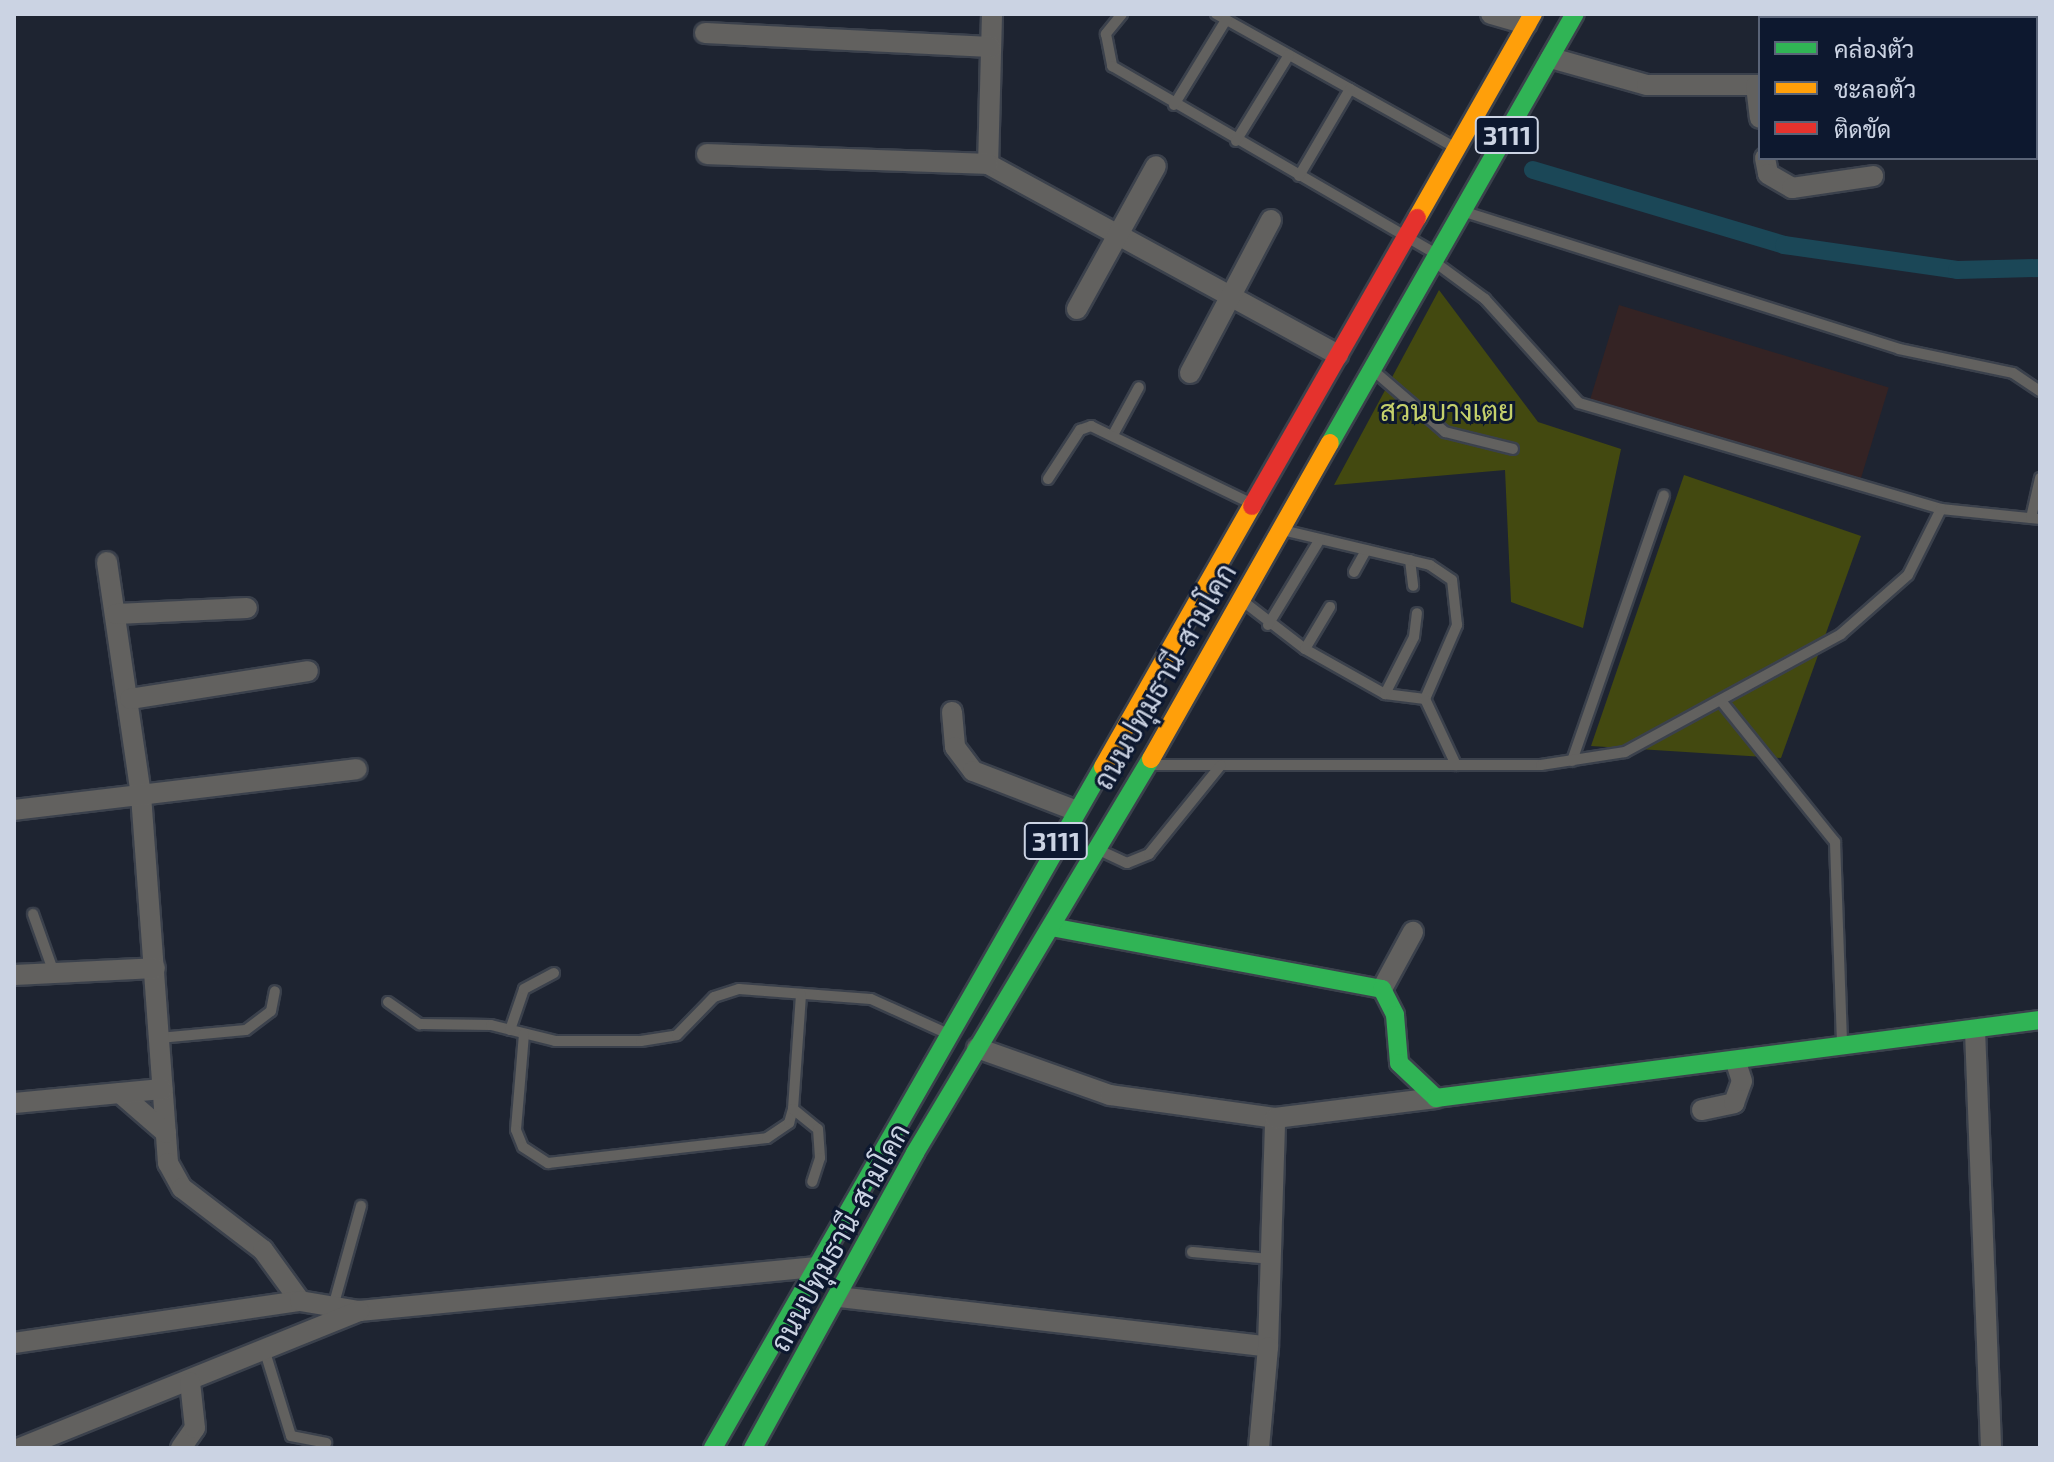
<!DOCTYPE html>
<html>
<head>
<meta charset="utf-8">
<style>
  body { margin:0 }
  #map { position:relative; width:2054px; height:1462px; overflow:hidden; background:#1e2431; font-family:"Exo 2",Sarabun,sans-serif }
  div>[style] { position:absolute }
  .commercial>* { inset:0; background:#342324; transform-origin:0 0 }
  .green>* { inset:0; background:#434910 }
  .canal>* { height:18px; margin:-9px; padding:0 9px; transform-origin:9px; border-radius:9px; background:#1b4757 }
  .roads { filter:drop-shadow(2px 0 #3b414c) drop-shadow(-2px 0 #3b414c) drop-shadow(0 2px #3b414c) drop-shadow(0 -2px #3b414c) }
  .lane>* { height:10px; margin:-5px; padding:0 5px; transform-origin:5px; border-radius:5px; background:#62615f }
  .street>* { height:20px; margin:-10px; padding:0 10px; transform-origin:10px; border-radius:10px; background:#62615f }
  .fast>* { height:18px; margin:-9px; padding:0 9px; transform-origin:9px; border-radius:9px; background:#30b455 }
  .slow>* { height:18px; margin:-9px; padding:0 9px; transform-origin:9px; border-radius:9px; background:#ff9f0a }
  .jam>* { height:18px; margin:-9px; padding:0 9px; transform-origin:9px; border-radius:9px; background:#e5322d }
  span { translate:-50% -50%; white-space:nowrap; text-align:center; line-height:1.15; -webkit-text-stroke:6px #0d182f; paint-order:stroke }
  .shield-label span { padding:2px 6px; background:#0d182f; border:2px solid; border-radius:6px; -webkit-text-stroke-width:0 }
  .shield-label { font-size:26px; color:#cbd3e3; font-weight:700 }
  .park-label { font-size:28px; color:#c4d06b }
  .street-label { font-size:28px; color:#cbd3e3 }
  .frame { position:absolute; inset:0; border:16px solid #cbd3e3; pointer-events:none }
  .legend { position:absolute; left:1758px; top:16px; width:280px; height:144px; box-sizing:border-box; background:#0d182f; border:2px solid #596377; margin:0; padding:10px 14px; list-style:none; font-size:24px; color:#cbd3e3 }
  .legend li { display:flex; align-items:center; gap:16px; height:40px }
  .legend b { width:40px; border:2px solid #596377 }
</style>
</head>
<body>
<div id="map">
  <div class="commercial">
    <i style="left:1619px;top:305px;width:282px;height:109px;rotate:17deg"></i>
  </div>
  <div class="green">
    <i style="clip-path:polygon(1439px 290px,1538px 422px,1621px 449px,1583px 628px,1511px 602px,1505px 470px,1334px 485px)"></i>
    <i style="clip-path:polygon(1684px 475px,1861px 536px,1781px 758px,1591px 746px)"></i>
  </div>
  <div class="canal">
    <i style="left:1533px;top:170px;width:262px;rotate:16.6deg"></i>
    <i style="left:1784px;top:245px;width:175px;rotate:8.2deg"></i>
    <i style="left:1957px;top:270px;width:83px;rotate:-1.4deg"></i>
  </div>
  <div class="roads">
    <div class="lane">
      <i style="left:1122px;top:14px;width:26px;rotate:129deg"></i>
      <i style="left:1106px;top:34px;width:33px;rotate:79deg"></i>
      <i style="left:1112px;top:66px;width:371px;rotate:30.1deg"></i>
      <i style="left:1216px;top:14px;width:270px;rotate:29.2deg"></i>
      <i style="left:1174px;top:105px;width:100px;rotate:-58.5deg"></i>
      <i style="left:1236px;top:141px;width:101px;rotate:-58.4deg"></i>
      <i style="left:1299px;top:176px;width:101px;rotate:-59.6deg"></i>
      <i style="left:1465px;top:212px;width:455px;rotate:17.5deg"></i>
      <i style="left:1899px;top:349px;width:116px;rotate:11.9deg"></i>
      <i style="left:2013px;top:373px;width:32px;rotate:34deg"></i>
      <i style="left:1436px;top:263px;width:61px;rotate:36.3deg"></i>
      <i style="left:1485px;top:299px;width:140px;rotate:47.9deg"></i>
      <i style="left:1579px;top:403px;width:377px;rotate:16.3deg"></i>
      <i style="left:1941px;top:509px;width:100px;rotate:5.8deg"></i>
      <i style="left:1374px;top:371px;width:94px;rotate:40.7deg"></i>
      <i style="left:1445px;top:432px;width:70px;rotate:14deg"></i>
      <i style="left:1114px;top:433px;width:52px;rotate:-61.5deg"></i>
      <i style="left:1048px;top:479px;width:59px;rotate:-56.9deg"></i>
      <i style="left:1080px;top:430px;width:12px;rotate:-20deg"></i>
      <i style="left:1091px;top:426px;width:177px;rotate:25.8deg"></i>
      <i style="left:2031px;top:518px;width:41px;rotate:-77.3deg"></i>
      <i style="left:1410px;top:560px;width:26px;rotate:83deg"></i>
      <i style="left:1354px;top:572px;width:25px;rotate:-61deg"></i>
      <i style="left:1244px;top:602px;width:77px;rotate:37.6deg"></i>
      <i style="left:1305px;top:649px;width:92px;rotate:29.4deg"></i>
      <i style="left:1385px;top:694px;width:40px;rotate:7.1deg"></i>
      <i style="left:1425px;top:699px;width:81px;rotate:-66.6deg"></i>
      <i style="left:1457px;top:625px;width:45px;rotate:-96.3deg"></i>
      <i style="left:1452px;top:580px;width:27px;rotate:-146deg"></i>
      <i style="left:1430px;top:565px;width:148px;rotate:-166.7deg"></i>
      <i style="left:1268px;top:625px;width:100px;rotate:-58.8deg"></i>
      <i style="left:1305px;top:649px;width:49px;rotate:-59.2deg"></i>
      <i style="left:1385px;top:694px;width:64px;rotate:-63deg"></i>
      <i style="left:1414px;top:637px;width:24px;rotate:-83deg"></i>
      <i style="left:1425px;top:699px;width:73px;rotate:64.8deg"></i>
      <i style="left:1722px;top:702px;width:180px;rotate:51.1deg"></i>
      <i style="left:1835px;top:842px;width:201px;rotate:88deg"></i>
      <i style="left:1572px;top:761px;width:281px;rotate:-70.9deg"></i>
      <i style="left:1153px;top:765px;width:388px"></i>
      <i style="left:1541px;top:765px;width:85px;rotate:-8.8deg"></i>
      <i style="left:1625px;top:752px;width:246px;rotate:-28.6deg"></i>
      <i style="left:1841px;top:634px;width:89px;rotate:-41.4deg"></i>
      <i style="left:1908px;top:575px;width:74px;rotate:-63.4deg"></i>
      <i style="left:1099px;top:850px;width:31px;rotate:25deg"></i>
      <i style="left:1127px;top:863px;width:24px;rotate:-22deg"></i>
      <i style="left:1149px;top:854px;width:114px;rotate:-51deg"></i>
      <i style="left:33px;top:914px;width:63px;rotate:70.4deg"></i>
      <i style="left:388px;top:1002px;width:39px;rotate:35deg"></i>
      <i style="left:420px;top:1024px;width:71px;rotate:0.8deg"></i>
      <i style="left:491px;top:1025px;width:66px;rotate:14deg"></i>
      <i style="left:555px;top:1041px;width:86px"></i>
      <i style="left:641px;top:1041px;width:36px;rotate:-9deg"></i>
      <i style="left:677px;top:1035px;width:53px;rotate:-45.8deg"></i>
      <i style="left:714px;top:997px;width:26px;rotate:-18deg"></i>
      <i style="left:739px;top:989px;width:132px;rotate:4.3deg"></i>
      <i style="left:871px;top:999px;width:82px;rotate:24.4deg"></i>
      <i style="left:510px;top:1030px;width:43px;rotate:-71.1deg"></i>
      <i style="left:524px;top:989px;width:34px;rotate:-28deg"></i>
      <i style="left:524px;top:1034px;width:96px;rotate:94.8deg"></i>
      <i style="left:516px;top:1130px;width:18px;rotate:68deg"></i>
      <i style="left:523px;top:1147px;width:30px;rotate:33deg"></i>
      <i style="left:548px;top:1163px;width:220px;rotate:-6.5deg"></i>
      <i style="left:767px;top:1138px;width:27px;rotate:-34deg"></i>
      <i style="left:789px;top:1123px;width:15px;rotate:-74deg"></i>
      <i style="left:793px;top:1109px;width:115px;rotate:-86deg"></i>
      <i style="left:159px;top:1038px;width:87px;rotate:-5.3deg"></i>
      <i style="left:246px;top:1030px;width:31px;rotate:-37deg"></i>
      <i style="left:271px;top:1011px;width:20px;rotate:-79deg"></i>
      <i style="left:793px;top:1109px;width:32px;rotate:39deg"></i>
      <i style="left:818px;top:1129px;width:29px;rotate:86deg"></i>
      <i style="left:820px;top:1158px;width:25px;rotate:108deg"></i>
      <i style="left:1192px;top:1252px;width:78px;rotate:5.1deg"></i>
      <i style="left:333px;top:1307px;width:105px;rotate:-74.5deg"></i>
      <i style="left:265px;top:1352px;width:88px;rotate:72.8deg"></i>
      <i style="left:291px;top:1436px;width:36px;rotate:11deg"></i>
    </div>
    <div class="street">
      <i style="left:992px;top:14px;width:150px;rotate:91.5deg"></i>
      <i style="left:988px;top:164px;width:399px;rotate:28.6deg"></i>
      <i style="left:1491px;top:14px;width:37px;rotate:16deg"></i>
      <i style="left:705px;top:33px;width:286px;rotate:2.8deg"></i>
      <i style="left:1551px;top:58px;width:100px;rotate:15.7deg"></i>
      <i style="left:1647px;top:85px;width:113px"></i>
      <i style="left:2036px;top:58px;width:4px"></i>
      <i style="left:1756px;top:86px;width:32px;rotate:83deg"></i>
      <i style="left:707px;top:154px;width:281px;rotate:2deg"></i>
      <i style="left:1765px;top:158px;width:16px;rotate:79deg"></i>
      <i style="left:1768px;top:174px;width:28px;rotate:30deg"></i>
      <i style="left:1792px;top:188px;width:82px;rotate:-8.4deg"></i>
      <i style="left:1077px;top:309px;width:163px;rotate:-61.1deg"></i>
      <i style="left:1190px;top:373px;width:173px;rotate:-62.1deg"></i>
      <i style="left:107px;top:562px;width:235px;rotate:81.7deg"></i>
      <i style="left:141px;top:795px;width:369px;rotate:85.8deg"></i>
      <i style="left:168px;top:1163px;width:29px;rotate:61deg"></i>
      <i style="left:182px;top:1188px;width:102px;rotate:37.4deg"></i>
      <i style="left:263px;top:1250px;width:63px;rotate:54deg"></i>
      <i style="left:116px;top:614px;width:131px;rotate:-2.6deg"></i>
      <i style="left:130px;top:699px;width:180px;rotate:-8.9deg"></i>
      <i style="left:952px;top:712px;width:35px;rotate:85deg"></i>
      <i style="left:955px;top:747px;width:30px;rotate:53deg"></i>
      <i style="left:973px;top:771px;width:108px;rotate:21.1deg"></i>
      <i style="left:14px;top:810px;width:345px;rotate:-6.8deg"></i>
      <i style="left:14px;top:975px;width:141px;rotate:-2.8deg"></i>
      <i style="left:1382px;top:989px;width:65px;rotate:-61.5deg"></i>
      <i style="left:1975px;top:1030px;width:418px;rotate:87.8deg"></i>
      <i style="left:977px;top:1048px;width:141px;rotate:19.5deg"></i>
      <i style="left:1110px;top:1095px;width:167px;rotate:7.9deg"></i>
      <i style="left:120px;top:1093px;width:61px;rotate:41deg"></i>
      <i style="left:14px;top:1103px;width:149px;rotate:-5.4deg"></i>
      <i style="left:1702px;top:1110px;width:33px;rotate:-12deg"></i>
      <i style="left:1734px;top:1103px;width:23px;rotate:-70deg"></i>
      <i style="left:1742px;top:1081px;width:19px;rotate:-108deg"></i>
      <i style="left:839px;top:1297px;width:432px;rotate:6.6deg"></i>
      <i style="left:1268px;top:1347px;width:229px;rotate:-88.2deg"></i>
      <i style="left:1275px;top:1118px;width:162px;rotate:-7.1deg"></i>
      <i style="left:14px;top:1343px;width:289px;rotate:-8.4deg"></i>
      <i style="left:300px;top:1301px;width:60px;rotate:9.6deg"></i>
      <i style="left:359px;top:1311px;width:458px;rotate:-5.5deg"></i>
      <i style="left:20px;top:1448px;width:366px;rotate:-22deg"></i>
      <i style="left:181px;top:1448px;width:24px;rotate:-55deg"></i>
      <i style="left:195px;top:1428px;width:46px;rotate:-96.2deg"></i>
      <i style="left:1259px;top:1448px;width:101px;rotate:-84.9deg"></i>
    </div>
    <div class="fast">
      <i style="left:1330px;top:443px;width:494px;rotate:-60.3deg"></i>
      <i style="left:1051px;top:927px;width:337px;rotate:10.6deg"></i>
      <i style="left:1382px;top:989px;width:29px;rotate:63deg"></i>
      <i style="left:1395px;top:1015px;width:48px;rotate:85.2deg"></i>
      <i style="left:1399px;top:1063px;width:51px;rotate:43.4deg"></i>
      <i style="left:1436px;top:1098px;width:609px;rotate:-7.36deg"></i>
      <i style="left:713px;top:1448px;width:785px;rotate:-60.2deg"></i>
      <i style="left:753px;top:1448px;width:337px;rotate:-61.2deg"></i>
      <i style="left:915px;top:1153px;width:459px;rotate:-59.1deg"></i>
    </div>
    <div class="slow">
      <i style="left:1417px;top:218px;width:235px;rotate:-60.4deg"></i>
      <i style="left:1151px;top:759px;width:363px;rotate:-60.5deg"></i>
      <i style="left:1103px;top:767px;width:301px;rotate:-60.3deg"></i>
    </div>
    <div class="jam">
      <i style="left:1252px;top:506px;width:332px;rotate:-60.2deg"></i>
    </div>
  </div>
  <div class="shield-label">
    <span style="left:1507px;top:135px">3111</span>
    <span style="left:1056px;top:841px">3111</span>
  </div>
  <div class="park-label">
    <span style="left:1447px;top:410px">สวนบางเตย</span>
  </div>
  <div class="street-label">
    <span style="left:1164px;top:676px;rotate:-60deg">ถนนปทุมธานี-สามโคก</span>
    <span style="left:839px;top:1237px;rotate:-61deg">ถนนปทุมธานี-สามโคก</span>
  </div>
  <div class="frame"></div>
  <ul class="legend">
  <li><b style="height:10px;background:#30b455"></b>คล่องตัว</li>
  <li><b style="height:10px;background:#ff9f0a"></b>ชะลอตัว</li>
  <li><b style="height:10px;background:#e5322d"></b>ติดขัด</li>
  </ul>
</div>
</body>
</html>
